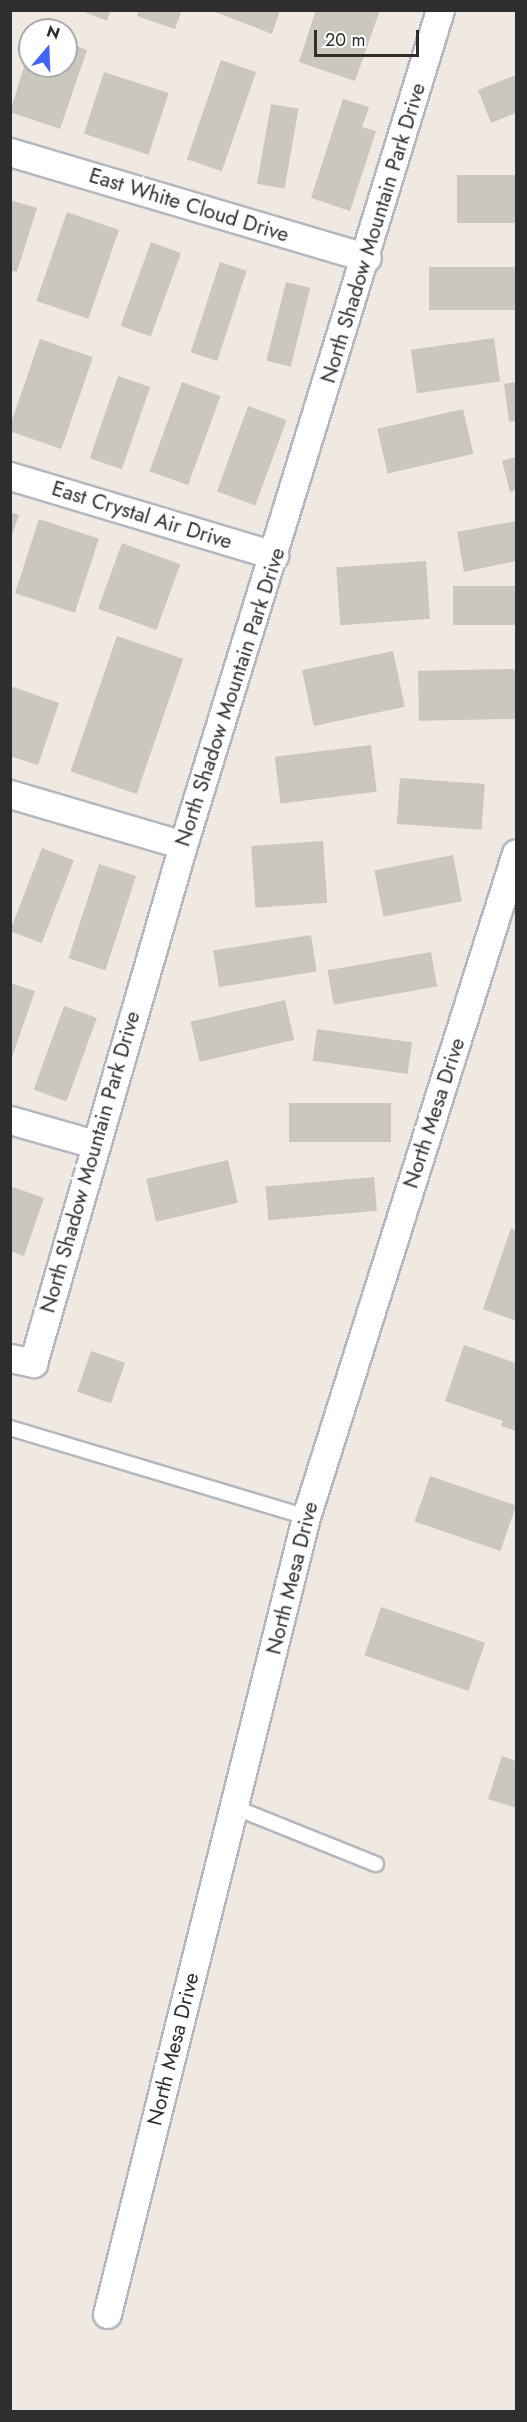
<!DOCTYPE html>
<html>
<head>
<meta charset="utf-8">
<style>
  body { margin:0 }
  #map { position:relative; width:527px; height:2422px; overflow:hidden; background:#efe9e1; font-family:Jost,sans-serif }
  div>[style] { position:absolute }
  .building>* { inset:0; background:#cbc7bf; transform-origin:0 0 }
  .roads { filter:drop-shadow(2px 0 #b4b7c1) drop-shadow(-2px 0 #b4b7c1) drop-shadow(0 2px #b4b7c1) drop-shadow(0 -2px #b4b7c1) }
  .lane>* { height:14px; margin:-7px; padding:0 7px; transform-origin:7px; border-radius:7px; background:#fff }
  .street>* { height:27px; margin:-13.5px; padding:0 13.5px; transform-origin:13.5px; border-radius:13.5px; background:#fff }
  span { translate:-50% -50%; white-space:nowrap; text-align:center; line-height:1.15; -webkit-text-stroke:4.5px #fff; paint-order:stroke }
  .street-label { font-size:21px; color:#2e2e2e }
  .frame { position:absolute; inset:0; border:12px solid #2e2e2e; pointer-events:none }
  .north { position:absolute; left:18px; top:18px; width:60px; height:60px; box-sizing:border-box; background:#fff; border:2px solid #ababab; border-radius:50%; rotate:19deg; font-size:16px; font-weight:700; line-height:24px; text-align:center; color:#2e2e2e }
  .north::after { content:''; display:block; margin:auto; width:21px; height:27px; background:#4264fb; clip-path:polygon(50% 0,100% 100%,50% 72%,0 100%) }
  .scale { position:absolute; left:314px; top:30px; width:105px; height:27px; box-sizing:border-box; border:3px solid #2e2e2e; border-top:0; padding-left:8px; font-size:18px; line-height:21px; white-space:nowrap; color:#2e2e2e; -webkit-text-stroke:4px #fff; paint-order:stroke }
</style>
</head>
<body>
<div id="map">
  <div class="building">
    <i style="clip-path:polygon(79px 10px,111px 10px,107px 21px)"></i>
    <i style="clip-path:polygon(139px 10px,182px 10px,175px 29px,137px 16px)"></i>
    <i style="clip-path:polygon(210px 10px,280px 10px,272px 34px)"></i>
    <i style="clip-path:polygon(316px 10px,380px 10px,355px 81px,299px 62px)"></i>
    <i style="clip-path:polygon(66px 42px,87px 50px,60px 129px,10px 112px,30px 48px,30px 66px,66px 66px)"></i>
    <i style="left:221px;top:60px;width:37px;height:105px;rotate:19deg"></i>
    <i style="left:104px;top:72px;width:68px;height:65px;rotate:18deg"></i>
    <i style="clip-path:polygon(516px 75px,516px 113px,491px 123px,478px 90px)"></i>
    <i style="clip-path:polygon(343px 99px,369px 107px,362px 127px,376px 131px,350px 211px,311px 198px)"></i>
    <i style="left:271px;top:104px;width:28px;height:81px;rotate:10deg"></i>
    <i style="left:516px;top:175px;width:48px;height:59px;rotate:90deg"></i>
    <i style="clip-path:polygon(10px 200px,37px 208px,17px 272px,10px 270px)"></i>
    <i style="left:67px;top:212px;width:55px;height:94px;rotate:19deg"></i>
    <i style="left:151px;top:242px;width:32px;height:89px;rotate:20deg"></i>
    <i style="left:220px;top:262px;width:28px;height:95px;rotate:18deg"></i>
    <i style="left:516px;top:267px;width:43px;height:87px;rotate:90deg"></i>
    <i style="left:286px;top:282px;width:25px;height:81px;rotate:14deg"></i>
    <i style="left:494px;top:338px;width:44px;height:84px;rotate:82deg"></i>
    <i style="left:40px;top:339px;width:56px;height:97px;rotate:19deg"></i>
    <i style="left:118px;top:376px;width:34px;height:87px;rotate:19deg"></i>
    <i style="left:182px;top:382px;width:41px;height:95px;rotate:20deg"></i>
    <i style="clip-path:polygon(516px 382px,516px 421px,509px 422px,504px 384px)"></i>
    <i style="left:248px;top:406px;width:41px;height:91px;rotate:20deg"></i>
    <i style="left:463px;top:409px;width:46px;height:88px;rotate:77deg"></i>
    <i style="clip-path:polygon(516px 457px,516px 490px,510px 492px,502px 461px)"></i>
    <i style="clip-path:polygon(10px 512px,19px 515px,11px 538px,10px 538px)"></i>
    <i style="left:39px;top:519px;width:63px;height:78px;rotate:18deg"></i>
    <i style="clip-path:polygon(516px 521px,516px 561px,464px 572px,457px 532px)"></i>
    <i style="left:122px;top:543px;width:62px;height:70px;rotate:20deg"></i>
    <i style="left:426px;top:561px;width:58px;height:90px;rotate:86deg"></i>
    <i style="left:516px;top:586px;width:39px;height:63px;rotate:90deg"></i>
    <i style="left:117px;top:636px;width:70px;height:143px;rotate:19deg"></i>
    <i style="left:393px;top:651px;width:57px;height:93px;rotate:78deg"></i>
    <i style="left:515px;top:669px;width:50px;height:97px;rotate:89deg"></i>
    <i style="clip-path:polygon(10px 686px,59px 703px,38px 765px,10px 756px)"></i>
    <i style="left:371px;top:745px;width:47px;height:97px;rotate:83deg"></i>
    <i style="left:400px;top:778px;width:85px;height:46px;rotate:4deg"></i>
    <i style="left:323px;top:841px;width:62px;height:72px;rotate:86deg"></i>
    <i style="left:42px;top:848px;width:34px;height:89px;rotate:21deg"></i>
    <i style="left:453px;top:855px;width:47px;height:80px;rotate:79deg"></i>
    <i style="left:99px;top:864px;width:39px;height:99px;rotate:18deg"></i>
    <i style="left:311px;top:935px;width:37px;height:99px;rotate:81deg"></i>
    <i style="left:431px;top:952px;width:35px;height:105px;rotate:80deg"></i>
    <i style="clip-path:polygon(10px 983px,35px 991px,11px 1060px,10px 1060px)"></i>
    <i style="left:285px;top:1000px;width:41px;height:97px;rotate:77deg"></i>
    <i style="left:64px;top:1006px;width:35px;height:89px;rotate:20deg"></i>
    <i style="left:317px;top:1029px;width:96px;height:32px;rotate:8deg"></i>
    <i style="left:289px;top:1103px;width:102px;height:39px"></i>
    <i style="left:228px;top:1160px;width:44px;height:84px;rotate:77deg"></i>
    <i style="left:374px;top:1177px;width:34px;height:109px;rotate:85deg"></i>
    <i style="clip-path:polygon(10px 1186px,44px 1198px,24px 1256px,10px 1251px)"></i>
    <i style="clip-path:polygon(511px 1228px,516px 1230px,516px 1321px,483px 1309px)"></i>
    <i style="clip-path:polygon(464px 1345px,516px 1363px,516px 1431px,501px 1426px,503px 1421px,445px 1401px)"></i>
    <i style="left:91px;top:1351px;width:36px;height:43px;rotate:19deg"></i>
    <i style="left:430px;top:1476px;width:91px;height:48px;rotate:19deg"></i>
    <i style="left:381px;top:1607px;width:110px;height:51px;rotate:19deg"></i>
    <i style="clip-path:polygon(502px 1756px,516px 1761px,516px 1808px,488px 1799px)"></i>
  </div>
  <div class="roads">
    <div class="lane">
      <i style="left:10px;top:1428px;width:309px;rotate:16.7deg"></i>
      <i style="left:234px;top:1807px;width:153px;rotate:21.9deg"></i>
    </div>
    <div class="street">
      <i style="left:10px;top:152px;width:372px;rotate:16.5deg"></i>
      <i style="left:10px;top:476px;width:276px;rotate:16.7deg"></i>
      <i style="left:10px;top:794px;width:180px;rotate:16.4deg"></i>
      <i style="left:10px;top:1120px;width:87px;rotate:15.9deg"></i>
      <i style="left:10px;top:1358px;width:24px;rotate:12deg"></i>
      <i style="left:33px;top:1363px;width:539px;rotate:-73.85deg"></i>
      <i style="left:183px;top:845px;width:874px;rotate:-72.89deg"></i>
      <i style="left:107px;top:2314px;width:821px;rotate:-75.98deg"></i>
      <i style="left:306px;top:1517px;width:696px;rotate:-72.45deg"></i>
    </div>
  </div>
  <div class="street-label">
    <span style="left:189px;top:205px;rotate:17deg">East White Cloud Drive</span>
    <span style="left:373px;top:233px;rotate:-73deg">North Shadow Mountain Park Drive</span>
    <span style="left:142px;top:515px;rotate:17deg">East Crystal Air Drive</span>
    <span style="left:230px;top:697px;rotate:-72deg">North Shadow Mountain Park Drive</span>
    <span style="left:434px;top:1113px;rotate:-72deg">North Mesa Drive</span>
    <span style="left:90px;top:1162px;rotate:-74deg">North Shadow Mountain Park Drive</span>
    <span style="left:292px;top:1578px;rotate:-76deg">North Mesa Drive</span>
    <span style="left:173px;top:2049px;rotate:-76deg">North Mesa Drive</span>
  </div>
  <div class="frame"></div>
  <div class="north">N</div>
  <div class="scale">20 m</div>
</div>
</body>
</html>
